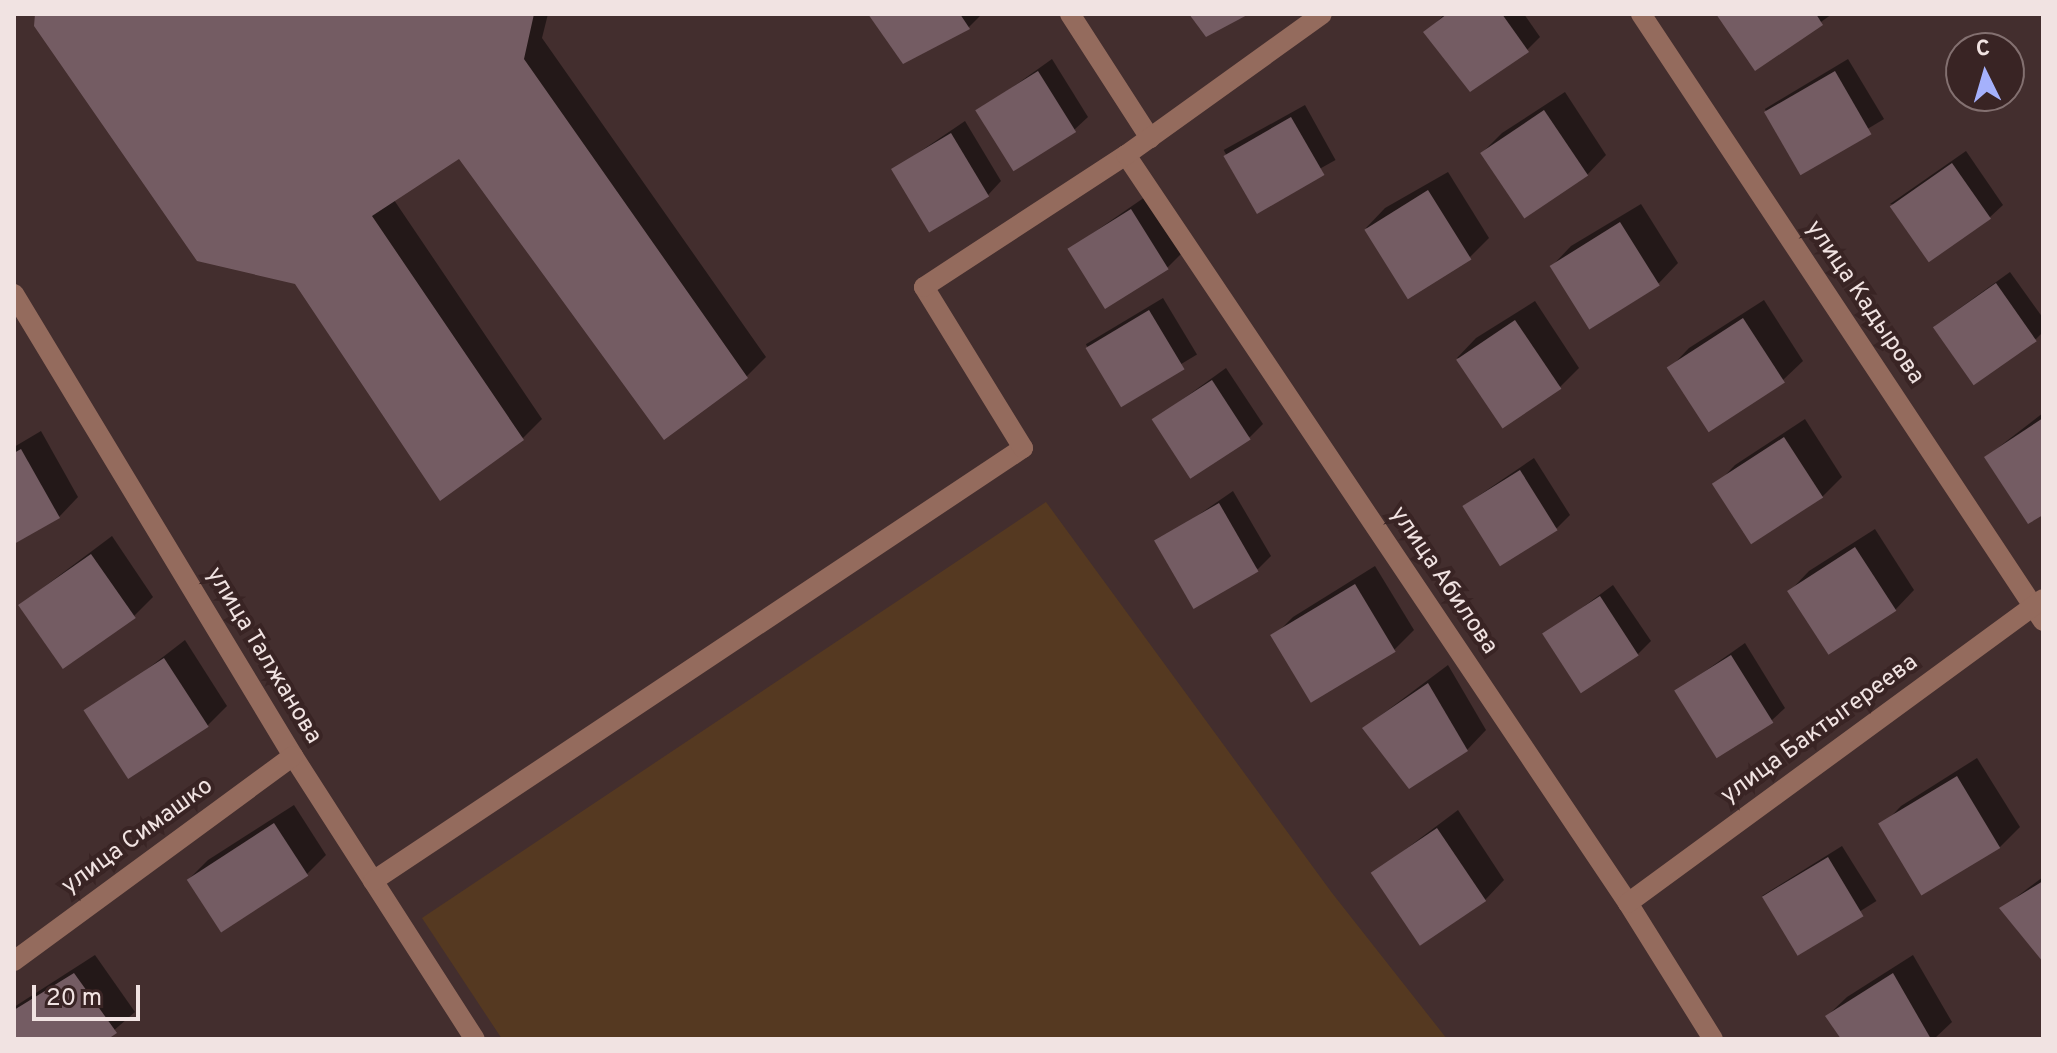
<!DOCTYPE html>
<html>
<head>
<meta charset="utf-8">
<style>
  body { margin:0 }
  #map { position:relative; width:2057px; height:1053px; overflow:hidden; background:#432e2e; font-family:Overpass,sans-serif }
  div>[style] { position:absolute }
  .green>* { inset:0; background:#553921 }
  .shadow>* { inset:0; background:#0007; transform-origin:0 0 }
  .building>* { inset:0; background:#745c63; transform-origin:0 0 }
  .minor>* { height:20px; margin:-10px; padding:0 10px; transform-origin:10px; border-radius:10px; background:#946b5d }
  span { translate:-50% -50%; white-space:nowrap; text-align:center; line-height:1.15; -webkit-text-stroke:8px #392424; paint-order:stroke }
  .street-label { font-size:24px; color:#f1e3e2 }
  .frame { position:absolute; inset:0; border:16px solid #f1e3e2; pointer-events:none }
  .north { position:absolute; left:1945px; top:32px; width:80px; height:80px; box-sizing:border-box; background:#392424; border:2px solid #837070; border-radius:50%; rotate:355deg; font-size:22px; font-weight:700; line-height:32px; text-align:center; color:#f1e3e2 }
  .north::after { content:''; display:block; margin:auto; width:28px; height:36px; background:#a5b1fc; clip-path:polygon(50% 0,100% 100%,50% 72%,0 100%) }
  .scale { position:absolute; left:32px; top:985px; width:108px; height:36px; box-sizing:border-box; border:4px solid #f1e3e2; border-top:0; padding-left:10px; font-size:24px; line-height:28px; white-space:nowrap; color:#f1e3e2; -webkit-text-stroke:6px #392424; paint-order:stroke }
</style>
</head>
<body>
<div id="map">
  <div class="green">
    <i style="clip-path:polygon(1046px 502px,1332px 893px,1447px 1039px,502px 1039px,422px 918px)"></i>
  </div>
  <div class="shadow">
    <i style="clip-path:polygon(37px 14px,548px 14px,542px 38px,766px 357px,746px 377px,460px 156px,394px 200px,542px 419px,523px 438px,297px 282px)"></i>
    <i style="clip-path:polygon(870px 14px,982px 14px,969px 27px,904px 62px)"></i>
    <i style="clip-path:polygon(1445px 14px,1524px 14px,1540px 37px,1527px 50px,1426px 32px)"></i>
    <i style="clip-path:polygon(1719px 14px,1832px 14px,1756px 69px)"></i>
    <i style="clip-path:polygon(1052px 59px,1088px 117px,1074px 130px,978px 112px)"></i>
    <i style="left:1848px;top:59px;width:70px;height:97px;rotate:59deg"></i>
    <i style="clip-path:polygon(1565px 92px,1606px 155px,1587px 175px,1483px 152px,1502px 133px)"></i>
    <i style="left:1305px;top:105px;width:63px;height:93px;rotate:61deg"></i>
    <i style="clip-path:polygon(965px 121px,1001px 181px,988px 195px,893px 170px)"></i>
    <i style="clip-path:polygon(1966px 151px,2003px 205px,1989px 218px,1890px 204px)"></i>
    <i style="clip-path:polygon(1448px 172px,1489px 238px,1469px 258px,1366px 228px,1385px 208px)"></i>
    <i style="clip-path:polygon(1145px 197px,1181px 254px,1168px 267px,1070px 249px)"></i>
    <i style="clip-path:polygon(1641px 204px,1678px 263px,1659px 283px,1552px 266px,1571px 246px)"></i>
    <i style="clip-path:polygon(2010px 272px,2043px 318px,2043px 332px,2036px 339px,1935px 326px)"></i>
    <i style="left:1163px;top:298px;width:66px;height:90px;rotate:59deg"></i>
    <i style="clip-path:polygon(1764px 300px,1803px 361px,1783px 380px,1670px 368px,1689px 348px)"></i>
    <i style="clip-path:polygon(1535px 301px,1579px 368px,1560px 387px,1457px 358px,1476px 338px)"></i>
    <i style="clip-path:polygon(1226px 368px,1263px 424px,1250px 437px,1154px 420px)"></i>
    <i style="clip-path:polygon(2043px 413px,2043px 512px,1986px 457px)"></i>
    <i style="clip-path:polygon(1805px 419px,1842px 477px,1822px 497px,1716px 485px,1735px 465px)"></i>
    <i style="clip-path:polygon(41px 431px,78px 497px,59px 517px,14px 541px,14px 447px)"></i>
    <i style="clip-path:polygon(1534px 458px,1570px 515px,1557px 528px,1465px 505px)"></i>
    <i style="clip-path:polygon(1233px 491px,1271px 556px,1258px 569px,1158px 543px)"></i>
    <i style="clip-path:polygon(1875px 529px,1914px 590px,1895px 610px,1790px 591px,1809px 571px)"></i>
    <i style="clip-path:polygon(112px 536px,153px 597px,134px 616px,20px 605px)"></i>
    <i style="clip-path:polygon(1375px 566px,1414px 630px,1394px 650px,1274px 636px,1293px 617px)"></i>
    <i style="clip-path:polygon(1613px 585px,1651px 641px,1638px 654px,1545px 635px)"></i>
    <i style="clip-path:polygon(185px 640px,227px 706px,207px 726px,89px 714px)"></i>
    <i style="clip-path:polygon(1745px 643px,1785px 708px,1771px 721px,1677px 691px)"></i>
    <i style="clip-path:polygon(1448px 665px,1486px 730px,1467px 750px,1364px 728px)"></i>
    <i style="clip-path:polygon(1977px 758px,2020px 827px,2000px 847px,1882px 826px,1901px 806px)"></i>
    <i style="clip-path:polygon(294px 805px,326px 855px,307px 874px,189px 879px,208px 860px)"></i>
    <i style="clip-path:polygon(1458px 810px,1504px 880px,1485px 900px,1374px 873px)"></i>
    <i style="left:1842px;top:846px;width:65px;height:94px;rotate:58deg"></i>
    <i style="clip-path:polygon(2043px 877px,2043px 959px,2002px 908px)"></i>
    <i style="clip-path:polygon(95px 955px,135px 1012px,104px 1039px,18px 1039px,14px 1007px)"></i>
    <i style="clip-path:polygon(1913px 955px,1952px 1022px,1934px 1039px,1843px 1039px,1827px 1016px,1847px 997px)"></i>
  </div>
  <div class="building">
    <i style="clip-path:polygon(35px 14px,534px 14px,524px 59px,748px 378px,664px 440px,459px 159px,372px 216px,524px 440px,440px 501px,295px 284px,197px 261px,34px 26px)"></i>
    <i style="clip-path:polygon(868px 14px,960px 14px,970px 29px,903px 64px)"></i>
    <i style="clip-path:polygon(1189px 14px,1249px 14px,1206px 37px)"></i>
    <i style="clip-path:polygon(1447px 14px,1502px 14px,1529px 52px,1470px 92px,1423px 32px)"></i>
    <i style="clip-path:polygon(1716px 14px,1816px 14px,1823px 25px,1755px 71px)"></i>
    <i style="left:1038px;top:71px;width:72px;height:74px;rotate:58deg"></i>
    <i style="left:1835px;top:71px;width:73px;height:82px;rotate:60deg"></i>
    <i style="left:1544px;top:110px;width:79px;height:77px;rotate:56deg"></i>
    <i style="left:1291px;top:117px;width:67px;height:78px;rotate:60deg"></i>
    <i style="left:951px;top:133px;width:74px;height:70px;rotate:59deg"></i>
    <i style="left:1952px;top:163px;width:68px;height:76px;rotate:55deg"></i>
    <i style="left:1428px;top:190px;width:82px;height:75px;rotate:58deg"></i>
    <i style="left:1131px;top:209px;width:71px;height:75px;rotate:58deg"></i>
    <i style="left:1620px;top:222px;width:75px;height:83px;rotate:58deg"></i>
    <i style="left:1996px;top:283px;width:71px;height:77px;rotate:55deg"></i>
    <i style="left:1149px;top:310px;width:69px;height:74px;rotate:59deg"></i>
    <i style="left:1743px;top:318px;width:77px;height:91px;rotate:57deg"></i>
    <i style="left:1515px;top:320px;width:83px;height:71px;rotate:56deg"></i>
    <i style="left:1212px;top:380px;width:71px;height:72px;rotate:57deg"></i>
    <i style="clip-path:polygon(2043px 418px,2043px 515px,2028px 524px,1984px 457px)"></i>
    <i style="left:1784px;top:437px;width:72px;height:86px;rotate:57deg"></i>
    <i style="clip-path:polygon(21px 449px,60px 518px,14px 544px,14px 453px)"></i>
    <i style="left:1520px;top:470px;width:71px;height:68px;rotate:58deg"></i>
    <i style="left:1219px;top:503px;width:79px;height:75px;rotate:60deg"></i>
    <i style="left:1855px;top:547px;width:76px;height:81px;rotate:57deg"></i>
    <i style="left:91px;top:554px;width:78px;height:89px;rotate:55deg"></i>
    <i style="left:1355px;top:584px;width:79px;height:99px;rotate:59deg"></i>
    <i style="left:1600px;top:596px;width:71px;height:69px;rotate:57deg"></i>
    <i style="left:1731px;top:655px;width:80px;height:67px;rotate:58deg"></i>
    <i style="left:164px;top:658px;width:82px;height:96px;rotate:57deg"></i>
    <i style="clip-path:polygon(1428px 683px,1468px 751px,1409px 789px,1362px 728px)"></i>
    <i style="left:1957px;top:776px;width:84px;height:92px;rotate:59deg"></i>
    <i style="left:274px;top:823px;width:63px;height:104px;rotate:57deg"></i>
    <i style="left:1437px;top:828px;width:88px;height:80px;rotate:56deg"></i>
    <i style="left:1828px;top:857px;width:69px;height:77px;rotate:59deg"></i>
    <i style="clip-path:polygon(2043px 881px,2043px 962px,1999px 908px)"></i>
    <i style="clip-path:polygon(74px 973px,117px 1033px,108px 1039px,15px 1039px,14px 1010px)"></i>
    <i style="clip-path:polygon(1893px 973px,1931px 1039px,1841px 1039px,1825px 1016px)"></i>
  </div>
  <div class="minor">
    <i style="left:1070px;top:14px;width:148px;rotate:57.2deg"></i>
    <i style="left:1641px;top:14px;width:728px;rotate:56.48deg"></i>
    <i style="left:1126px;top:155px;width:901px;rotate:56.13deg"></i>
    <i style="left:1628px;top:903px;width:160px;rotate:58deg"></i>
    <i style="left:14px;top:294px;width:540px;rotate:58.87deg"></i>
    <i style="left:293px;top:756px;width:336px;rotate:57.3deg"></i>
    <i style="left:373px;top:881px;width:781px;rotate:-33.67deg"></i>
    <i style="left:1023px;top:448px;width:189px;rotate:-121.6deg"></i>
    <i style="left:924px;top:287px;width:241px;rotate:-33.2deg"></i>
    <i style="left:1126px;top:155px;width:241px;rotate:-35.7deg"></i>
    <i style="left:1628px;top:903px;width:514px;rotate:-36.22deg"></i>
    <i style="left:14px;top:961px;width:346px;rotate:-36.3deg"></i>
  </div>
  <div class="street-label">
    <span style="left:1864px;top:303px;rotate:56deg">улица Кадырова</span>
    <span style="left:1443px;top:581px;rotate:56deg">улица Абилова</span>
    <span style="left:263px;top:656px;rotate:59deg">улица Талжанова</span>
    <span style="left:1820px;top:730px;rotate:-36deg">улица Бактыгереева</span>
    <span style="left:138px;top:837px;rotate:-36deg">улица Симашко</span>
  </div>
  <div class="frame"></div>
  <div class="north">С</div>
  <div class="scale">20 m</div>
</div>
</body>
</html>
